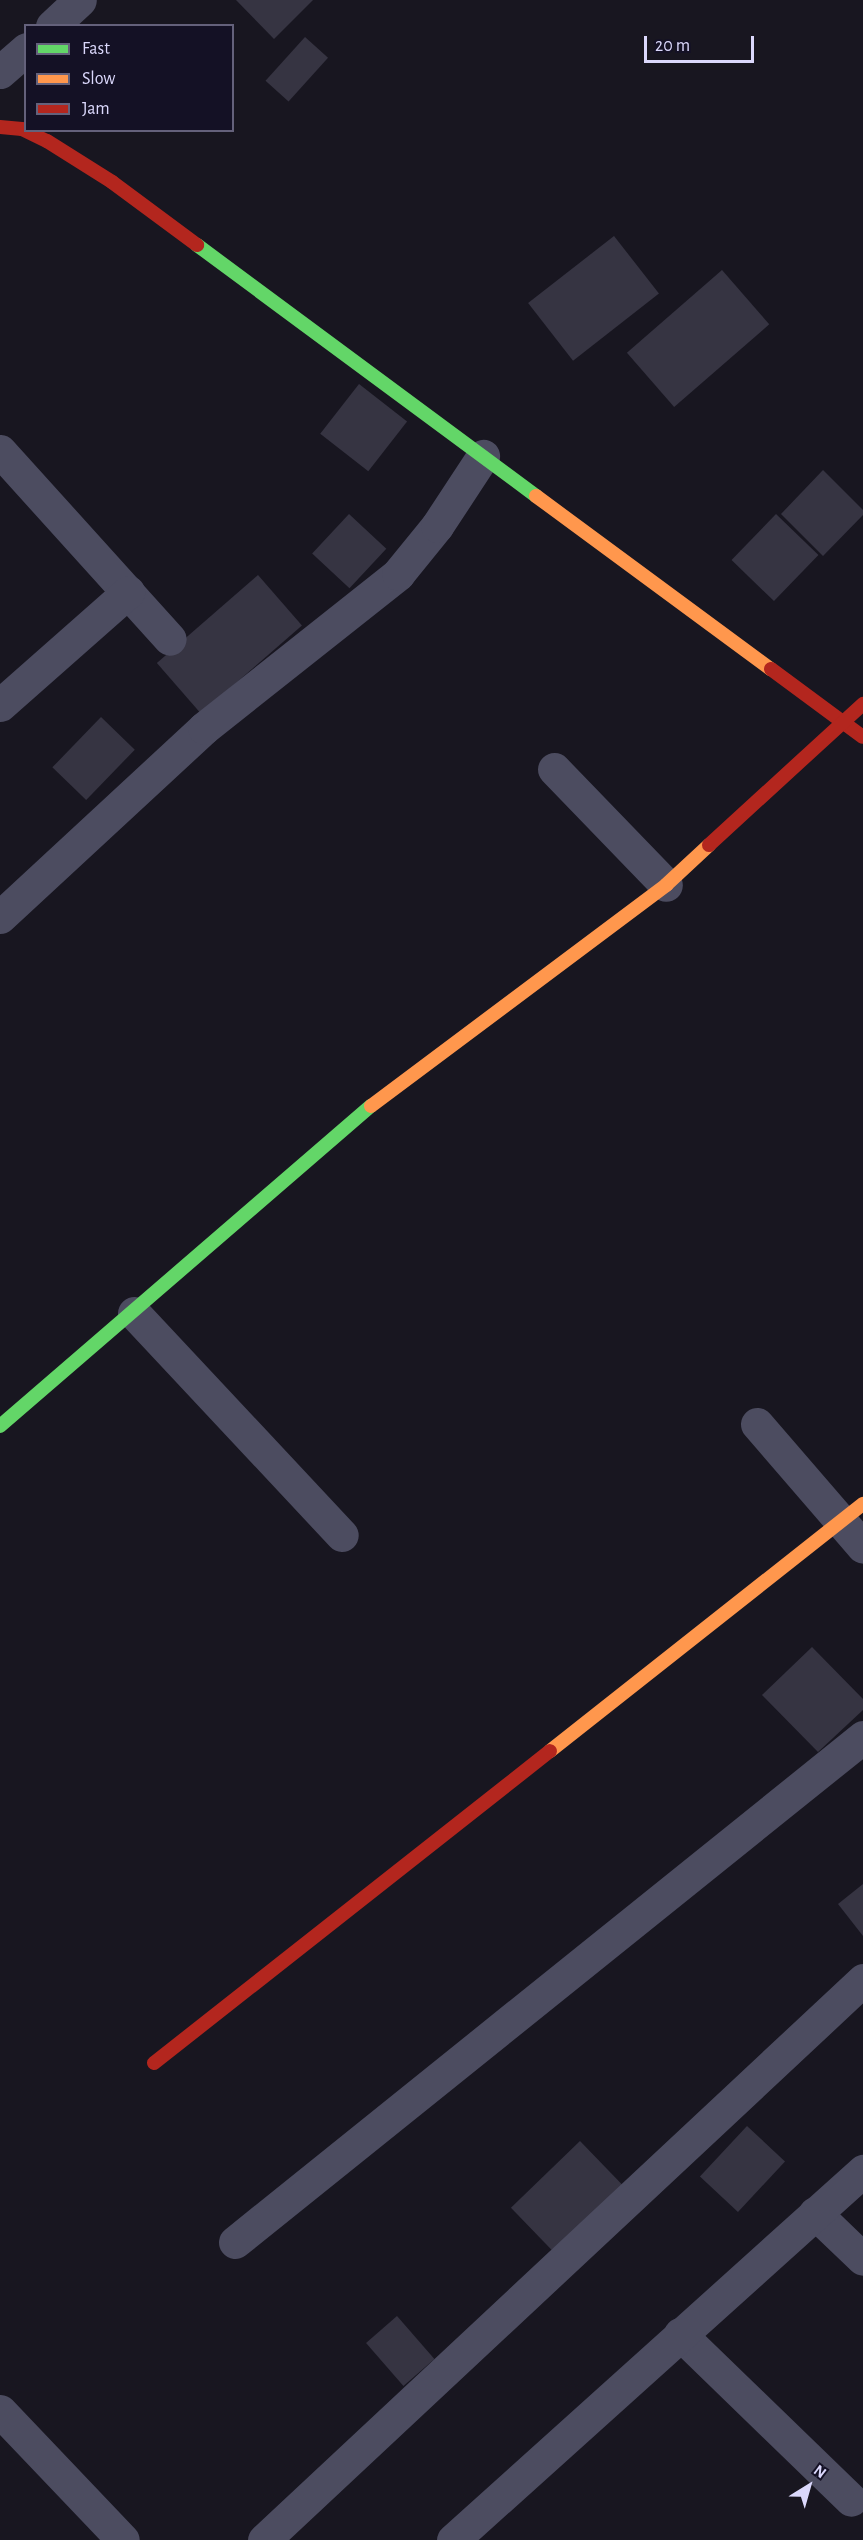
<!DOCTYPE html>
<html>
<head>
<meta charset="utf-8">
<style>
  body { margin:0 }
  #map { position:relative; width:863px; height:2540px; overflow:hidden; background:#181620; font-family:"Alegreya Sans",sans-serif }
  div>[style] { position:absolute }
  .building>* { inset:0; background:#363442; transform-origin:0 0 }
  .street>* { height:33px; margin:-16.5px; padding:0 16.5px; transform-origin:16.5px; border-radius:16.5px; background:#4c4c60 }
  .fast>* { height:14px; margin:-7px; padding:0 7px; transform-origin:7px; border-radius:7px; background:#63d668 }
  .slow>* { height:14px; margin:-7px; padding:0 7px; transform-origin:7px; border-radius:7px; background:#ff974d }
  .jam>* { height:14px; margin:-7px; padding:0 7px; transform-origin:7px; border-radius:7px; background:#b3261e }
  span { translate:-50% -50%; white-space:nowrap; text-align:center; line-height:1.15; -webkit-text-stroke:4.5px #141125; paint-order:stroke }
  .legend { position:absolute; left:24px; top:24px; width:210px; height:108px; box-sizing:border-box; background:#141125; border:2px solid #64617b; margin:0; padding:8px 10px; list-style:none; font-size:18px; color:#dbd8fc }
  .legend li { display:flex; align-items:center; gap:12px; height:30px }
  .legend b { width:30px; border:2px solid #64617b }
  .north { position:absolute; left:779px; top:2456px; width:60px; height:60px; -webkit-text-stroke:4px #141125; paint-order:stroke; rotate:37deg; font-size:16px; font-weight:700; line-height:24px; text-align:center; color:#dbd8fc }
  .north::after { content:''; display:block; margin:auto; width:21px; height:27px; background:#dbd8fc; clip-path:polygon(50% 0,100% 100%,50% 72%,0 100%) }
  .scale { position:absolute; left:644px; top:36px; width:110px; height:27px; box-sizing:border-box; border:3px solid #dbd8fc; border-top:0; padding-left:8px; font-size:18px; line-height:21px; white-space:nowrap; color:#dbd8fc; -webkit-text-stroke:4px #141125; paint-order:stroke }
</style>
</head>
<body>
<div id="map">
  <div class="building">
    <i style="clip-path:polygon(236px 0,313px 0,274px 39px)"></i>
    <i style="left:305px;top:37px;width:31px;height:59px;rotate:42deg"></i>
    <i style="left:614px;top:236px;width:73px;height:109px;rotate:52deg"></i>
    <i style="left:722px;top:270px;width:72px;height:126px;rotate:49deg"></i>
    <i style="left:359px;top:384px;width:61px;height:63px;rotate:38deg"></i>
    <i style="clip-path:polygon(823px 470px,863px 510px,863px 515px,823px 556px,781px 514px)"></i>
    <i style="left:349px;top:514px;width:51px;height:54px;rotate:43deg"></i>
    <i style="left:776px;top:514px;width:59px;height:64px;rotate:44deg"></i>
    <i style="left:258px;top:575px;width:67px;height:134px;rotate:49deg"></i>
    <i style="left:101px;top:717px;width:47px;height:70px;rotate:44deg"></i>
    <i style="clip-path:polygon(812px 1647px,863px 1699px,863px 1710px,818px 1752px,762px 1695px)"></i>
    <i style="clip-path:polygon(863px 1884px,863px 1936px,838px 1904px)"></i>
    <i style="left:747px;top:2126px;width:52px;height:69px;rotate:43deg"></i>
    <i style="left:580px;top:2141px;width:65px;height:96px;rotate:46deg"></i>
    <i style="left:397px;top:2316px;width:57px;height:41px;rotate:49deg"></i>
  </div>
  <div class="street">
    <i style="left:52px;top:26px;width:38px;rotate:-43deg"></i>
    <i style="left:0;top:72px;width:35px;rotate:-41deg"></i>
    <i style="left:0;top:451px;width:253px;rotate:47.9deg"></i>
    <i style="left:0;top:705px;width:171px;rotate:-41.4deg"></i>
    <i style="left:554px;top:769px;width:161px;rotate:46deg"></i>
    <i style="left:0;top:917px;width:278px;rotate:-42.8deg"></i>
    <i style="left:204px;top:728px;width:248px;rotate:-38.4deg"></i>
    <i style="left:398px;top:574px;width:62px;rotate:-50.9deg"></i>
    <i style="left:437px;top:526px;width:84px;rotate:-56.7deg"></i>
    <i style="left:134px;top:1313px;width:304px;rotate:46.9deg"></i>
    <i style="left:757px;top:1424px;width:162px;rotate:49.2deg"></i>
    <i style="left:815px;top:2213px;width:66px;rotate:43.8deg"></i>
    <i style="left:235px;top:2242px;width:806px;rotate:-38.8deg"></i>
    <i style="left:680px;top:2334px;width:238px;rotate:44.1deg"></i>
    <i style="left:0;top:2411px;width:178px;rotate:46.4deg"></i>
    <i style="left:264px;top:2540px;width:820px;rotate:-43.07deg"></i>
    <i style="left:453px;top:2540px;width:552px;rotate:-41.99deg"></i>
  </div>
  <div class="fast">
    <i style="left:197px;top:245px;width:422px;rotate:36.5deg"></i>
    <i style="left:0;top:1426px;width:490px;rotate:-40.8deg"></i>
  </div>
  <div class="slow">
    <i style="left:536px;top:496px;width:292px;rotate:36.4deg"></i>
    <i style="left:371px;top:1106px;width:369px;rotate:-36.8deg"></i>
    <i style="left:666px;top:885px;width:59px;rotate:-42.9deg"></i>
    <i style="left:550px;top:1751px;width:399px;rotate:-38.3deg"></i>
  </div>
  <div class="jam">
    <i style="left:0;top:127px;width:22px;rotate:5deg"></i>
    <i style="left:22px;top:129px;width:28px;rotate:26deg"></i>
    <i style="left:47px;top:141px;width:77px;rotate:32.2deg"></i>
    <i style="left:112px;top:182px;width:106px;rotate:36.5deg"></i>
    <i style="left:771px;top:669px;width:114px;rotate:36.5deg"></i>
    <i style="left:709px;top:845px;width:209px;rotate:-42.5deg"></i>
    <i style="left:154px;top:2063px;width:504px;rotate:-38.23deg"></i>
  </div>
  <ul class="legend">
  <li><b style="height:8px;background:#63d668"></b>Fast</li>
  <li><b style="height:8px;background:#ff974d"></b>Slow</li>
  <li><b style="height:8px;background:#b3261e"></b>Jam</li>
  </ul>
  <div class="north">N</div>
  <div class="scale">20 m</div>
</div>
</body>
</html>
